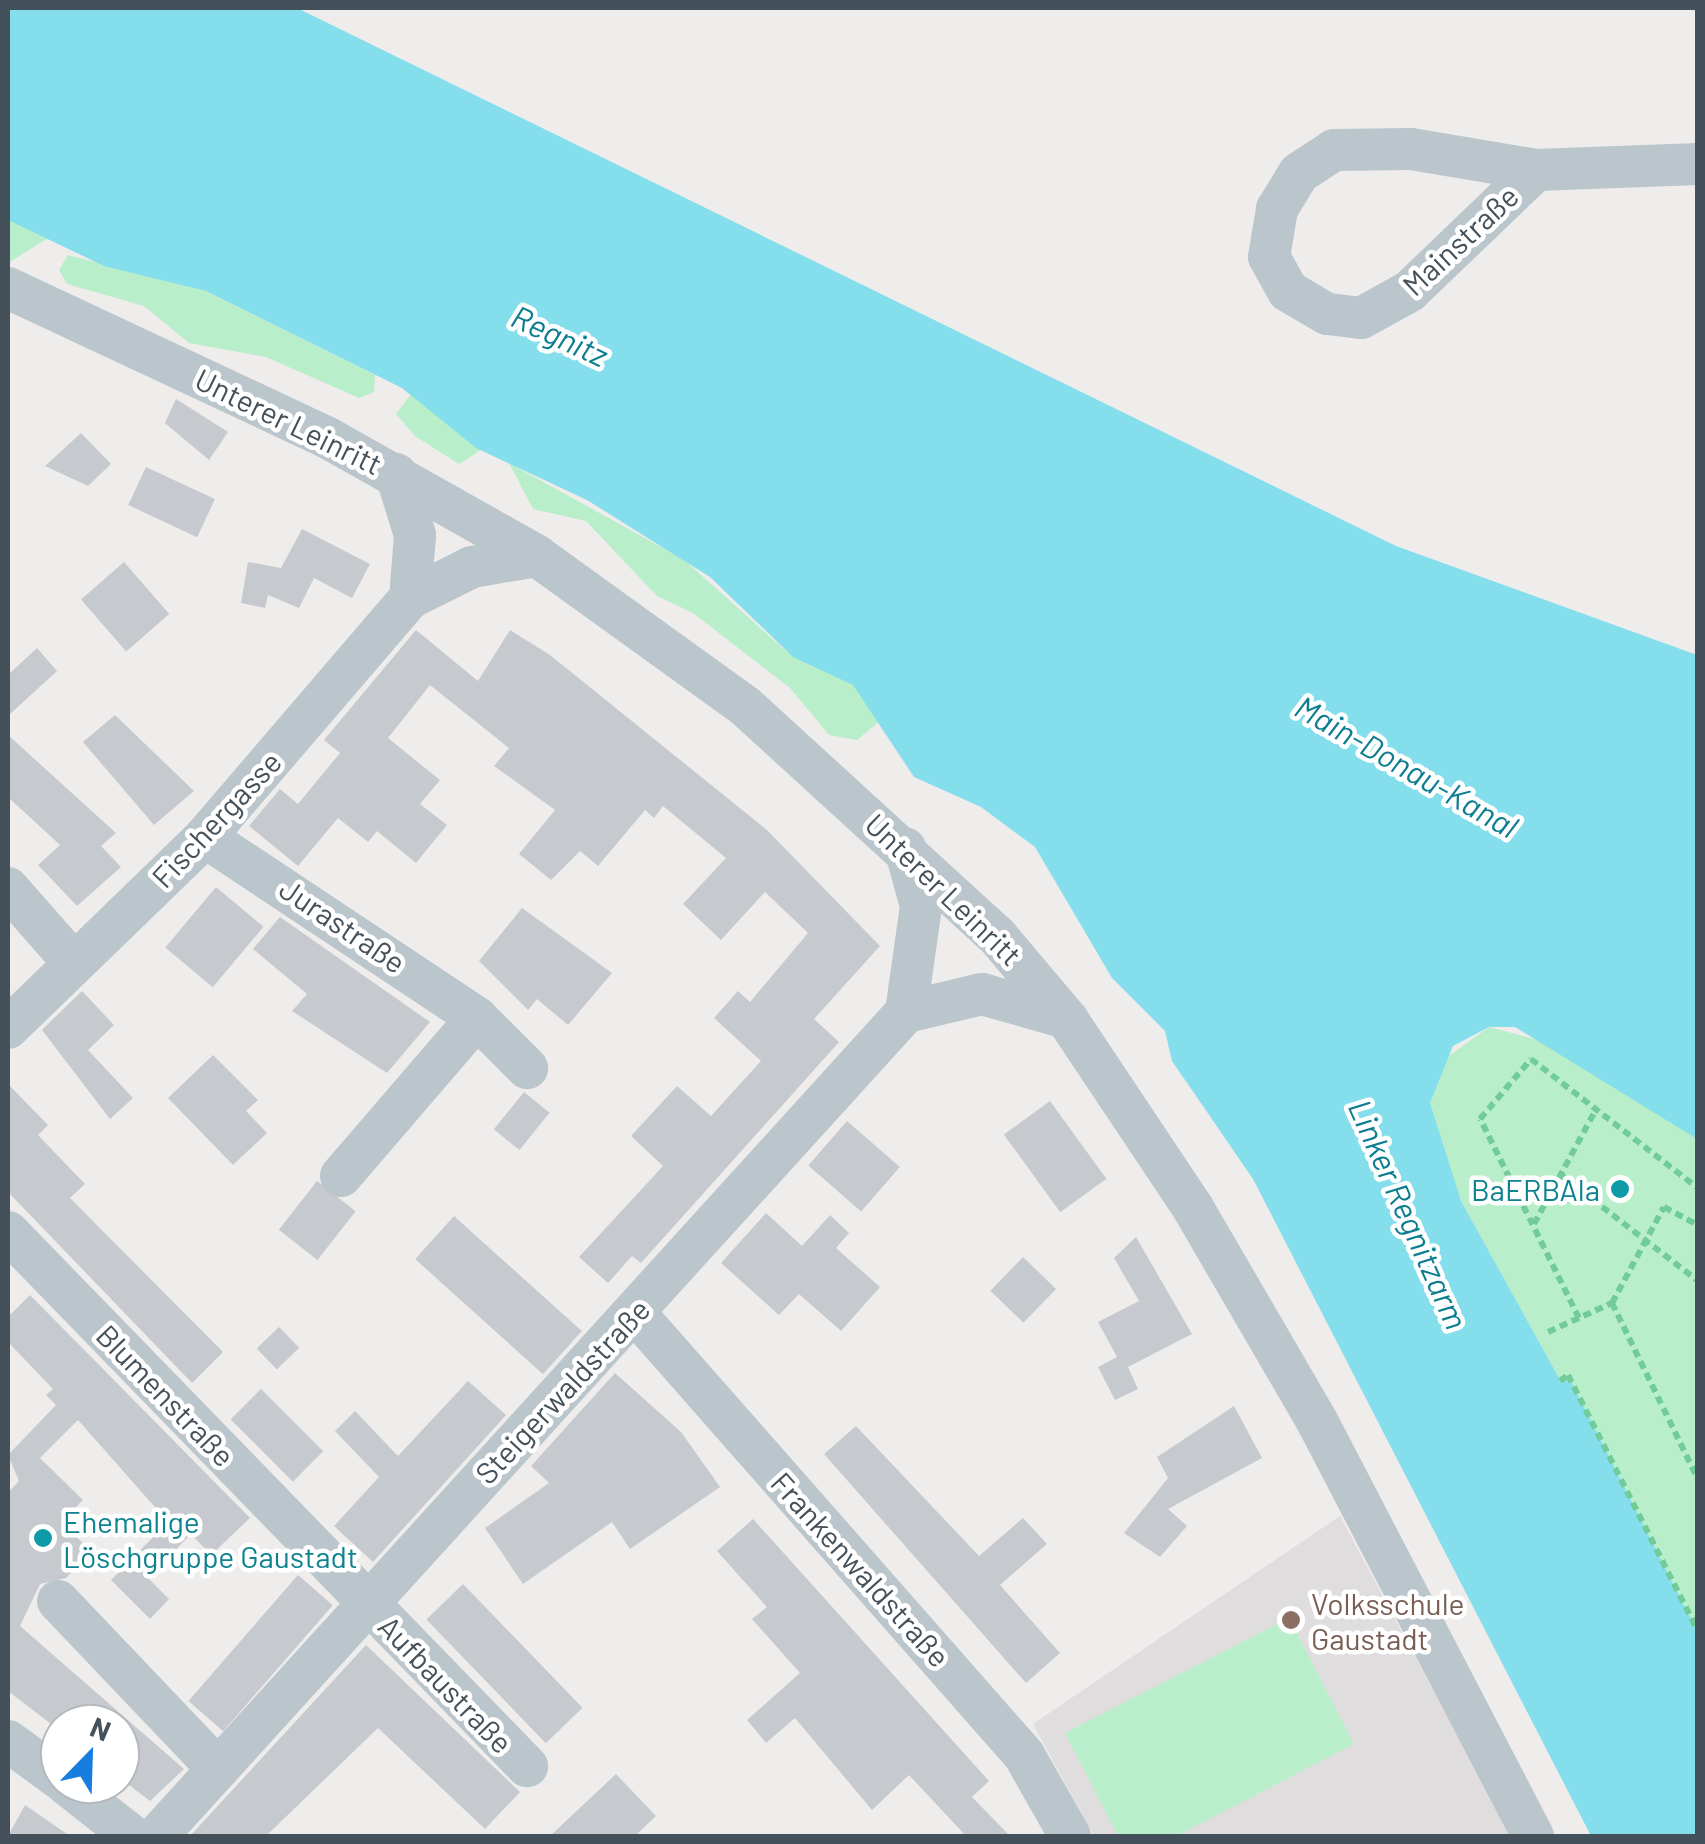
<!DOCTYPE html>
<html>
<head>
<meta charset="utf-8">
<style>
  body { margin:0 }
  #map { position:relative; width:1705px; height:1844px; overflow:hidden; background:#efecec; font-family:Barlow,sans-serif }
  div>[style] { position:absolute }
  .education>* { inset:0; background:#e0ddde }
  .green>* { inset:0; background:#b9eeca }
  .water>* { inset:0; background:#85deec }
  .building>* { inset:0; background:#c6cacf; transform-origin:0 0 }
  .path>* { height:6px; margin-top:-3px; transform-origin:0; background:repeating-linear-gradient(90deg,#71cc99 0 8px,transparent 0 13px) }
  .minor>* { height:42px; margin:-21px; padding:0 21px; transform-origin:21px; border-radius:21px; background:#bac5cc }
  .dots>* { width:28px; height:28px; translate:-50% -50%; box-sizing:border-box; border:5px solid #fff; border-radius:50% }
  span { translate:-50% -50%; white-space:nowrap; text-align:center; line-height:1.15; -webkit-text-stroke:9px #fff; paint-order:stroke }
  .street-label { font-size:30px; color:#45515a }
  .culture-label { font-size:30px; color:#0d838f }
  .right { translate:-100% -50%; text-align:right }
  .left { translate:0 -50%; text-align:left }
  .education-label { font-size:30px; color:#785e54 }
  .water-label { font-size:32px; color:#0c7e90; font-style:italic }
  .frame { position:absolute; inset:0; border:10px solid #45515a; pointer-events:none }
  .north { position:absolute; left:40px; top:1704px; width:100px; height:100px; box-sizing:border-box; background:#fff; border:2px solid #b5b9bd; border-radius:50%; rotate:23deg; font-size:28px; font-weight:700; line-height:40px; text-align:center; color:#45515a }
  .north::after { content:''; display:block; margin:auto; width:35px; height:45px; background:#177dde; clip-path:polygon(50% 0,100% 100%,50% 72%,0 100%) }
</style>
</head>
<body>
<div id="map">
  <div class="education">
    <i style="clip-path:polygon(1340px 1516px,1511px 1836px,1094px 1836px,1033px 1724px)"></i>
  </div>
  <div class="green">
    <i style="clip-path:polygon(8px 220px,30px 225px,50px 237px,8px 263px)"></i>
    <i style="clip-path:polygon(68px 255px,206px 291px,375px 375px,374px 392px,359px 398px,266px 357px,189px 343px,144px 306px,67px 284px,59px 270px)"></i>
    <i style="clip-path:polygon(411px 394px,435px 411px,481px 450px,459px 464px,415px 436px,396px 414px)"></i>
    <i style="clip-path:polygon(509px 463px,683px 559px,786px 651px,853px 685px,881px 720px,857px 740px,829px 735px,790px 688px,693px 613px,657px 596px,586px 521px,533px 509px)"></i>
    <i style="clip-path:polygon(1489px 1027px,1549px 1043px,1697px 1139px,1697px 1631px,1568px 1376px,1560px 1381px,1461px 1201px,1436px 1135px,1430px 1103px,1443px 1060px)"></i>
    <i style="clip-path:polygon(1289px 1618px,1354px 1744px,1176px 1836px,1118px 1836px,1065px 1733px)"></i>
  </div>
  <div class="water">
    <i style="clip-path:polygon(8px 8px,297px 8px,1396px 546px,1697px 655px,1697px 1139px,1515px 1027px,1489px 1027px,1453px 1046px,1430px 1103px,1461px 1201px,1560px 1380px,1568px 1375px,1697px 1631px,1697px 1836px,1591px 1836px,1253px 1179px,1172px 1061px,1165px 1031px,1112px 978px,1035px 847px,981px 807px,914px 777px,853px 685px,793px 657px,710px 577px,587px 500px,476px 448px,402px 388px,206px 291px,104px 266px,8px 220px)"></i>
  </div>
  <div class="building">
    <i style="clip-path:polygon(176px 399px,228px 432px,209px 460px,165px 423px)"></i>
    <i style="clip-path:polygon(81px 433px,111px 464px,88px 486px,45px 466px)"></i>
    <i style="left:146px;top:467px;width:76px;height:42px;rotate:25deg"></i>
    <i style="clip-path:polygon(302px 529px,370px 564px,352px 598px,314px 578px,299px 608px,268px 595px,265px 608px,241px 603px,248px 562px,281px 568px)"></i>
    <i style="left:124px;top:562px;width:69px;height:57px;rotate:49deg"></i>
    <i style="clip-path:polygon(416px 630px,478px 681px,510px 630px,550px 655px,767px 830px,880px 946px,814px 1019px,839px 1042px,641px 1263px,632px 1256px,608px 1283px,579px 1257px,663px 1166px,631px 1136px,677px 1086px,711px 1116px,761px 1061px,714px 1018px,738px 991px,750px 1002px,808px 933px,765px 892px,721px 940px,683px 904px,726px 858px,663px 806px,654px 818px,645px 810px,598px 866px,580px 851px,551px 880px,519px 854px,555px 810px,494px 766px,509px 748px,430px 685px,388px 738px,440px 780px,420px 804px,447px 825px,416px 863px,377px 831px,368px 842px,338px 818px,298px 866px,249px 826px,280px 789px,298px 804px,340px 753px,324px 740px)"></i>
    <i style="clip-path:polygon(37px 648px,57px 671px,8px 716px,8px 675px)"></i>
    <i style="clip-path:polygon(115px 715px,194px 791px,154px 825px,83px 742px)"></i>
    <i style="clip-path:polygon(8px 735px,116px 833px,101px 846px,121px 867px,77px 906px,38px 865px,60px 845px,8px 797px)"></i>
    <i style="left:216px;top:887px;width:62px;height:79px;rotate:40deg"></i>
    <i style="clip-path:polygon(522px 908px,612px 973px,568px 1025px,537px 999px,528px 1010px,479px 961px)"></i>
    <i style="clip-path:polygon(280px 917px,430px 1022px,387px 1073px,292px 1011px,307px 994px,253px 949px)"></i>
    <i style="clip-path:polygon(82px 991px,114px 1025px,88px 1050px,133px 1098px,110px 1119px,42px 1030px)"></i>
    <i style="clip-path:polygon(213px 1055px,258px 1100px,246px 1111px,267px 1133px,233px 1165px,168px 1098px)"></i>
    <i style="clip-path:polygon(8px 1084px,48px 1125px,38px 1135px,85px 1184px,70px 1198px,223px 1352px,192px 1383px,8px 1192px)"></i>
    <i style="left:524px;top:1092px;width:33px;height:48px;rotate:39deg"></i>
    <i style="left:1050px;top:1101px;width:96px;height:57px;rotate:54deg"></i>
    <i style="left:847px;top:1121px;width:70px;height:59px;rotate:41deg"></i>
    <i style="left:317px;top:1181px;width:49px;height:62px;rotate:38deg"></i>
    <i style="clip-path:polygon(766px 1213px,802px 1246px,830px 1215px,849px 1233px,836px 1248px,880px 1287px,841px 1331px,799px 1294px,779px 1315px,721px 1263px)"></i>
    <i style="left:454px;top:1216px;width:172px;height:58px;rotate:42deg"></i>
    <i style="clip-path:polygon(1136px 1237px,1192px 1334px,1128px 1367px,1138px 1389px,1115px 1400px,1098px 1367px,1117px 1357px,1098px 1322px,1139px 1301px,1114px 1258px)"></i>
    <i style="left:1023px;top:1257px;width:46px;height:47px;rotate:44deg"></i>
    <i style="clip-path:polygon(30px 1295px,250px 1518px,211px 1555px,191px 1534px,148px 1578px,169px 1599px,150px 1619px,111px 1580px,168px 1522px,78px 1420px,40px 1458px,83px 1500px,61px 1522px,92px 1552px,66px 1578px,40px 1584px,20px 1626px,184px 1769px,150px 1801px,120px 1778px,120px 1724px,51px 1724px,8px 1691px,8px 1493px,19px 1481px,8px 1455px,56px 1405px,46px 1395px,53px 1389px,8px 1342px,8px 1317px)"></i>
    <i style="left:279px;top:1327px;width:29px;height:31px;rotate:46deg"></i>
    <i style="clip-path:polygon(615px 1373px,681px 1432px,720px 1487px,630px 1549px,612px 1522px,523px 1584px,485px 1528px,549px 1483px,531px 1466px)"></i>
    <i style="clip-path:polygon(468px 1381px,506px 1415px,373px 1562px,334px 1526px,379px 1477px,335px 1431px,355px 1411px,398px 1456px)"></i>
    <i style="left:261px;top:1389px;width:88px;height:43px;rotate:45deg"></i>
    <i style="clip-path:polygon(1234px 1406px,1262px 1458px,1168px 1509px,1187px 1526px,1160px 1557px,1124px 1533px,1168px 1478px,1157px 1457px)"></i>
    <i style="clip-path:polygon(856px 1426px,979px 1556px,1023px 1518px,1047px 1544px,1000px 1585px,1060px 1653px,1026px 1683px,824px 1454px)"></i>
    <i style="clip-path:polygon(753px 1519px,989px 1781px,972px 1797px,1010px 1836px,966px 1836px,909px 1775px,872px 1810px,795px 1718px,766px 1743px,747px 1720px,800px 1673px,752px 1619px,767px 1607px,717px 1551px)"></i>
    <i style="left:298px;top:1575px;width:46px;height:167px;rotate:41deg"></i>
    <i style="left:463px;top:1584px;width:172px;height:51px;rotate:46deg"></i>
    <i style="clip-path:polygon(366px 1645px,520px 1792px,485px 1829px,378px 1728px,266px 1836px,190px 1836px)"></i>
    <i style="clip-path:polygon(616px 1774px,656px 1816px,635px 1836px,550px 1836px)"></i>
    <i style="clip-path:polygon(25px 1805px,70px 1836px,8px 1836px)"></i>
  </div>
  <div class="path">
    <i style="left:1561px;top:1175px;width:173px;rotate:37.7deg"></i>
    <i style="left:1534px;top:1224px;width:128px;rotate:-61.6deg"></i>
    <i style="left:1612px;top:1303px;width:196px;rotate:64deg"></i>
    <i style="left:1579px;top:1318px;width:222px;rotate:-116.4deg"></i>
    <i style="left:1480px;top:1119px;width:79px;rotate:-49.6deg"></i>
    <i style="left:1531px;top:1059px;width:211px;rotate:37.7deg"></i>
    <i style="left:1548px;top:1332px;width:70px;rotate:-24.4deg"></i>
    <i style="left:1612px;top:1303px;width:109px;rotate:-61.6deg"></i>
    <i style="left:1664px;top:1207px;width:38px;rotate:28deg"></i>
    <i style="left:1560px;top:1381px;width:10px;rotate:-37deg"></i>
    <i style="left:1568px;top:1375px;width:287px;rotate:63.1deg"></i>
  </div>
  <div class="minor">
    <i style="left:1536px;top:170px;width:175px;rotate:136.2deg"></i>
    <i style="left:1410px;top:291px;width:56px;rotate:151.1deg"></i>
    <i style="left:1361px;top:318px;width:34px;rotate:-173deg"></i>
    <i style="left:1327px;top:314px;width:45px;rotate:-149.5deg"></i>
    <i style="left:1288px;top:291px;width:39px;rotate:-119deg"></i>
    <i style="left:1269px;top:257px;width:49px;rotate:-80.5deg"></i>
    <i style="left:1277px;top:209px;width:42px;rotate:-58.6deg"></i>
    <i style="left:1299px;top:173px;width:42px;rotate:-33.3deg"></i>
    <i style="left:1334px;top:150px;width:77px;rotate:-0.7deg"></i>
    <i style="left:1411px;top:149px;width:127px;rotate:9.5deg"></i>
    <i style="left:1536px;top:170px;width:162px;rotate:-2.1deg"></i>
    <i style="left:8px;top:288px;width:353px;rotate:25.1deg"></i>
    <i style="left:328px;top:438px;width:240px;rotate:29.4deg"></i>
    <i style="left:537px;top:556px;width:256px;rotate:35.8deg"></i>
    <i style="left:745px;top:706px;width:341px;rotate:42.4deg"></i>
    <i style="left:997px;top:936px;width:109px;rotate:49.9deg"></i>
    <i style="left:1067px;top:1019px;width:227px;rotate:56.3deg"></i>
    <i style="left:1193px;top:1208px;width:249px;rotate:59.8deg"></i>
    <i style="left:1318px;top:1423px;width:466px;rotate:62.5deg"></i>
    <i style="left:396px;top:474px;width:64px;rotate:72.7deg"></i>
    <i style="left:415px;top:535px;width:63px;rotate:94.5deg"></i>
    <i style="left:205px;top:837px;width:327px;rotate:33.6deg"></i>
    <i style="left:477px;top:1018px;width:71px;rotate:45deg"></i>
    <i style="left:8px;top:888px;width:100px;rotate:48.7deg"></i>
    <i style="left:906px;top:1012px;width:78px;rotate:-13.3deg"></i>
    <i style="left:982px;top:994px;width:84px;rotate:15.9deg"></i>
    <i style="left:8px;top:1028px;width:274px;rotate:-44.1deg"></i>
    <i style="left:205px;top:837px;width:315px;rotate:-49.4deg"></i>
    <i style="left:410px;top:598px;width:69px;rotate:-26.6deg"></i>
    <i style="left:472px;top:567px;width:66px;rotate:-9.6deg"></i>
    <i style="left:341px;top:1176px;width:208px;rotate:-49.3deg"></i>
    <i style="left:8px;top:1232px;width:745px;rotate:45.82deg"></i>
    <i style="left:635px;top:1313px;width:589px;rotate:48.65deg"></i>
    <i style="left:1024px;top:1755px;width:93px;rotate:60.4deg"></i>
    <i style="left:58px;top:1601px;width:232px;rotate:46.4deg"></i>
    <i style="left:8px;top:1741px;width:64px;rotate:36.2deg"></i>
    <i style="left:66px;top:1784px;width:84px;rotate:38.2deg"></i>
    <i style="left:157px;top:1836px;width:1114px;rotate:-47.73deg"></i>
    <i style="left:906px;top:1012px;width:107px;rotate:-81.9deg"></i>
    <i style="left:921px;top:906px;width:60px;rotate:-105.4deg"></i>
  </div>
  <div class="dots">
    <i style="left:1620px;top:1189px;background:#0f9aa8"></i>
    <i style="left:43px;top:1538px;background:#0f9aa8"></i>
    <i style="left:1291px;top:1620px;background:#8d6e63"></i>
  </div>
  <div class="street-label">
    <span style="left:1460px;top:240px;rotate:-43deg">Mainstraße</span>
    <span style="left:289px;top:421px;rotate:26deg">Unterer Leinritt</span>
    <span style="left:216px;top:819px;rotate:-47deg">Fischergasse</span>
    <span style="left:944px;top:889px;rotate:44deg">Unterer Leinritt</span>
    <span style="left:343px;top:925px;rotate:34deg">Jurastraße</span>
    <span style="left:562px;top:1391px;rotate:-47deg">Steigerwaldstraße</span>
    <span style="left:166px;top:1395px;rotate:46deg">Blumenstraße</span>
    <span style="left:861px;top:1569px;rotate:48deg">Frankenwaldstraße</span>
    <span style="left:446px;top:1684px;rotate:46deg">Aufbaustraße</span>
  </div>
  <div class="culture-label">
    <span class="right" style="left:1600px;top:1189px">BaERBAla</span>
    <span class="left" style="left:63px;top:1538px">Ehemalige<br>Löschgruppe Gaustadt</span>
  </div>
  <div class="education-label">
    <span class="left" style="left:1311px;top:1620px">Volksschule<br>Gaustadt</span>
  </div>
  <div class="water-label">
    <span style="left:560px;top:335px;rotate:25deg">Regnitz</span>
    <span style="left:1407px;top:766px;rotate:30deg">Main-Donau-Kanal</span>
    <span style="left:1409px;top:1214px;rotate:66deg">Linker Regnitzarm</span>
  </div>
  <div class="frame"></div>
  <div class="north">N</div>
</div>
</body>
</html>
